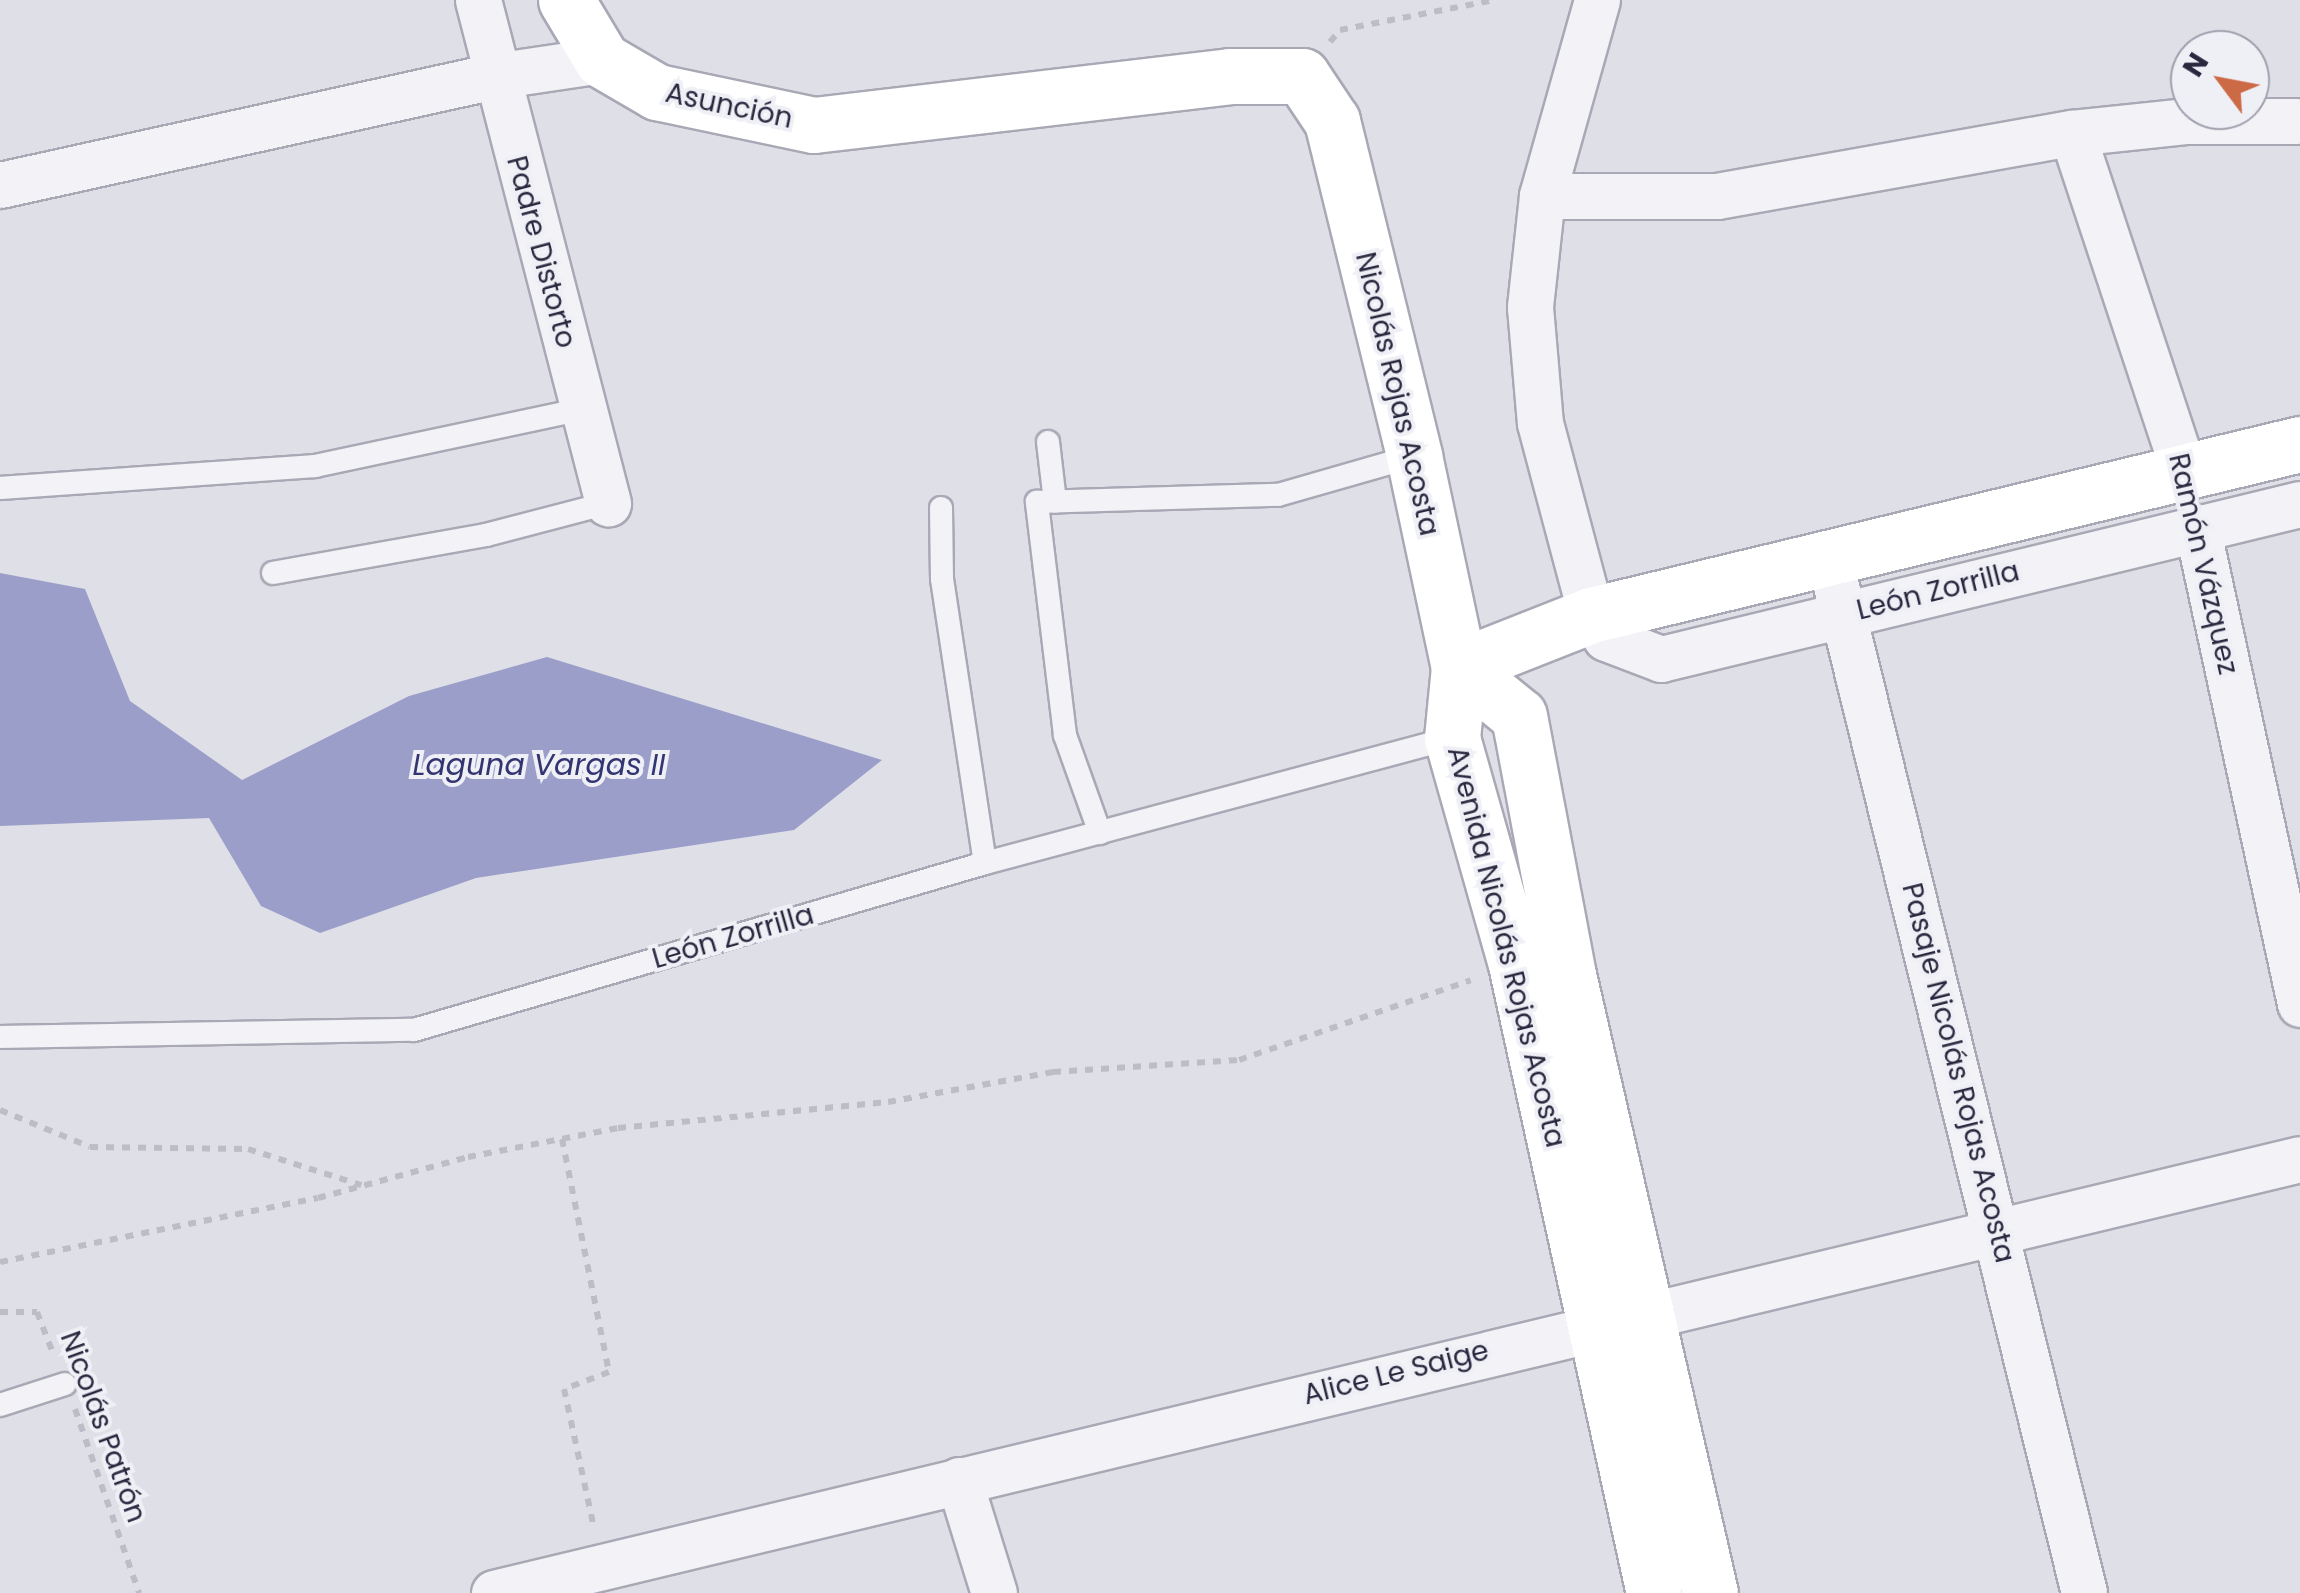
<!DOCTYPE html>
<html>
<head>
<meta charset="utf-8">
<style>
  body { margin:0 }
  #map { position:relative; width:2300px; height:1593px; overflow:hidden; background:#dfdfe8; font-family:Poppins,sans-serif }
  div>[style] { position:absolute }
  .water>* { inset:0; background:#9b9ec8 }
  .path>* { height:6px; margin-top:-3px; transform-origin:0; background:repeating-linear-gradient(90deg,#bebdc7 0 8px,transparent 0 16px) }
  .roads { filter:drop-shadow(2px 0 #a9a8b5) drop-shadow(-2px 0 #a9a8b5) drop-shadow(0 2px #a9a8b5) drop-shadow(0 -2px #a9a8b5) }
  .lane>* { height:22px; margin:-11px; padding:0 11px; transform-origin:11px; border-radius:11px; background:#f2f2f7 }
  .street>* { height:45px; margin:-22.5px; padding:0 22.5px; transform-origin:22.5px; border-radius:22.5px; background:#f2f2f7 }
  .secondary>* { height:55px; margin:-27.5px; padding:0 27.5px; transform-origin:27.5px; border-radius:27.5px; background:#fff }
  span { translate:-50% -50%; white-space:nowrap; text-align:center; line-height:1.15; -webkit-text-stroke:8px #efeff6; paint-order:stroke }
  .street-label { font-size:28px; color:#2a283f }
  .water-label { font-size:30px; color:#333572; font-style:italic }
  .north { position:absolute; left:2170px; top:30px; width:100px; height:100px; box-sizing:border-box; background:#efeff6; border:2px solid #a09fad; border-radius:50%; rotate:302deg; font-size:28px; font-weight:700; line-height:40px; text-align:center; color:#2a283f }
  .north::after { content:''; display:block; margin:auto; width:35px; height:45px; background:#cc6a46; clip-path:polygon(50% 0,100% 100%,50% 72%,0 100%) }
</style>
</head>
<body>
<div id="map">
  <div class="water">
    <i style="clip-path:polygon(0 573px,85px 589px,130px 701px,242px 780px,409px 696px,547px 657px,882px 760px,794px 830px,476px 878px,320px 933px,261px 906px,209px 818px,0 826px)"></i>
  </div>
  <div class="path">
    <i style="left:1330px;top:42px;width:16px;rotate:-50deg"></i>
    <i style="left:1340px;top:30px;width:158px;rotate:-11deg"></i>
    <i style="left:0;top:1110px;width:97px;rotate:22.3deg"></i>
    <i style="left:90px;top:1147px;width:158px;rotate:0.7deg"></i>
    <i style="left:248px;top:1149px;width:119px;rotate:17.7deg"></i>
    <i style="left:562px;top:1139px;width:238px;rotate:78.6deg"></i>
    <i style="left:609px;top:1372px;width:48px;rotate:159.3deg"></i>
    <i style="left:564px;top:1389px;width:142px;rotate:77.8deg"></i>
    <i style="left:0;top:1262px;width:324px;rotate:-11.4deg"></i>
    <i style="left:318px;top:1198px;width:156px;rotate:-15.3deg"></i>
    <i style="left:468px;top:1157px;width:153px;rotate:-10.9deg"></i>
    <i style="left:618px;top:1128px;width:271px;rotate:-5.5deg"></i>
    <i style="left:888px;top:1102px;width:168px;rotate:-10.3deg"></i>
    <i style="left:1053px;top:1072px;width:186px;rotate:-3.7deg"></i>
    <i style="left:1239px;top:1060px;width:245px;rotate:-19deg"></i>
    <i style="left:0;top:1312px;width:37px"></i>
    <i style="left:37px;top:1312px;width:47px;rotate:68.9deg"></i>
    <i style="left:75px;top:1409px;width:195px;rotate:70.8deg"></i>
  </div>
  <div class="roads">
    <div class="lane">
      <i style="left:1048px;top:442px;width:60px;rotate:83.3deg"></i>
      <i style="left:0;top:488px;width:316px;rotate:-4deg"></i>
      <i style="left:315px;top:466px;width:275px;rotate:-12deg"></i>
      <i style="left:941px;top:508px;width:71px;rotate:89.2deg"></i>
      <i style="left:942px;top:579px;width:287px;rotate:81.4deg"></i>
      <i style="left:273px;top:573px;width:216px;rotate:-10.1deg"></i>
      <i style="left:486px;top:535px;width:126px;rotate:-14.7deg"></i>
      <i style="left:1100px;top:833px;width:104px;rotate:-109.7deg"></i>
      <i style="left:1065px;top:735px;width:235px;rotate:-96.9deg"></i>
      <i style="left:1037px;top:502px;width:241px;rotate:-1.7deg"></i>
      <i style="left:1278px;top:495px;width:141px;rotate:-16deg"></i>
      <i style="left:0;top:1037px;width:414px;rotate:-1deg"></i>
      <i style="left:414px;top:1030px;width:595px;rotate:-16.3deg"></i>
      <i style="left:985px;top:863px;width:483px;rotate:-15deg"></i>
      <i style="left:0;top:1405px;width:68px;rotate:-17.9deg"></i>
    </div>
    <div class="street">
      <i style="left:478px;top:0;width:520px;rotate:75.51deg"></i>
      <i style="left:1597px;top:0;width:204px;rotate:105.7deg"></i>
      <i style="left:1542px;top:196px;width:112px;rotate:96.2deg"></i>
      <i style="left:1530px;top:307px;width:116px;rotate:85.1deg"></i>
      <i style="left:1540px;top:423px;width:199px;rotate:75.1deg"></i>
      <i style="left:1591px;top:615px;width:27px;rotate:57deg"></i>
      <i style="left:1606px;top:638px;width:59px;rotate:20.9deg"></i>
      <i style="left:1661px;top:659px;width:658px;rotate:-13.63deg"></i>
      <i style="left:2072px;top:133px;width:357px;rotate:71.7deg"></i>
      <i style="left:0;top:185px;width:506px;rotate:-12.44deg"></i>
      <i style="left:494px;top:76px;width:109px;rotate:-8.4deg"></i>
      <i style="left:1542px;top:196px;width:175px"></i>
      <i style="left:1717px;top:196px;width:361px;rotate:-10.1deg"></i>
      <i style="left:2072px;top:133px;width:116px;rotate:-6deg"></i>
      <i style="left:2187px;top:121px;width:110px"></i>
      <i style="left:2197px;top:527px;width:488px;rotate:77.8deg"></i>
      <i style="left:1836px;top:586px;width:1037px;rotate:76.16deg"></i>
      <i style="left:959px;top:1480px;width:118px;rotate:72.8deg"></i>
      <i style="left:494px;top:1593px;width:1857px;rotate:-13.51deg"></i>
    </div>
    <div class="secondary">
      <i style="left:566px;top:0;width:70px;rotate:59deg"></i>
      <i style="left:602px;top:60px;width:64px;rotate:30.2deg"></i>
      <i style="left:657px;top:92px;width:160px;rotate:11.9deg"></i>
      <i style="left:814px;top:125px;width:419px;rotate:-6.7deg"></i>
      <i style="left:1230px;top:76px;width:72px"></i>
      <i style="left:1302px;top:76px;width:54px;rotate:56.3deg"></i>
      <i style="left:1332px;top:121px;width:345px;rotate:76.2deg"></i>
      <i style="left:1414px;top:456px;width:216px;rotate:78deg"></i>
      <i style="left:1459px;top:667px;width:71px;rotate:95.6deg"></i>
      <i style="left:1452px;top:738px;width:235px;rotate:74.2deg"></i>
      <i style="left:1516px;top:964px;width:644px;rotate:77.63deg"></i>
      <i style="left:1459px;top:667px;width:77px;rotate:39.2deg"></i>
      <i style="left:1519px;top:716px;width:264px;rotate:79.3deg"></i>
      <i style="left:1568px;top:975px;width:634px;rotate:77.06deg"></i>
      <i style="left:1459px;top:667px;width:142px;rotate:-21.5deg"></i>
      <i style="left:1591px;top:615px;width:729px;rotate:-13.56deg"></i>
    </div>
  </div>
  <div class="street-label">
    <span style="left:729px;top:106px;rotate:12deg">Asunción</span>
    <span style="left:541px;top:252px;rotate:75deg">Padre Distorto</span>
    <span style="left:1397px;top:394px;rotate:77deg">Nicolás Rojas Acosta</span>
    <span style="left:2203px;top:564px;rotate:77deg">Ramón Vázquez</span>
    <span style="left:1938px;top:591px;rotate:-14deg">León Zorrilla</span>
    <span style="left:733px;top:937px;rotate:-16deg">León Zorrilla</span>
    <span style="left:1506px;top:947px;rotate:76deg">Avenida Nicolás Rojas Acosta</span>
    <span style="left:1958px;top:1073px;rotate:76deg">Pasaje Nicolás Rojas Acosta</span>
    <span style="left:1396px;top:1373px;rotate:-14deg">Alice Le Saige</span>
    <span style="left:103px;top:1427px;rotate:70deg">Nicolás Patrón</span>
  </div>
  <div class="water-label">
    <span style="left:539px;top:765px">Laguna Vargas II</span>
  </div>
  <div class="north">N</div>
</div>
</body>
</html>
